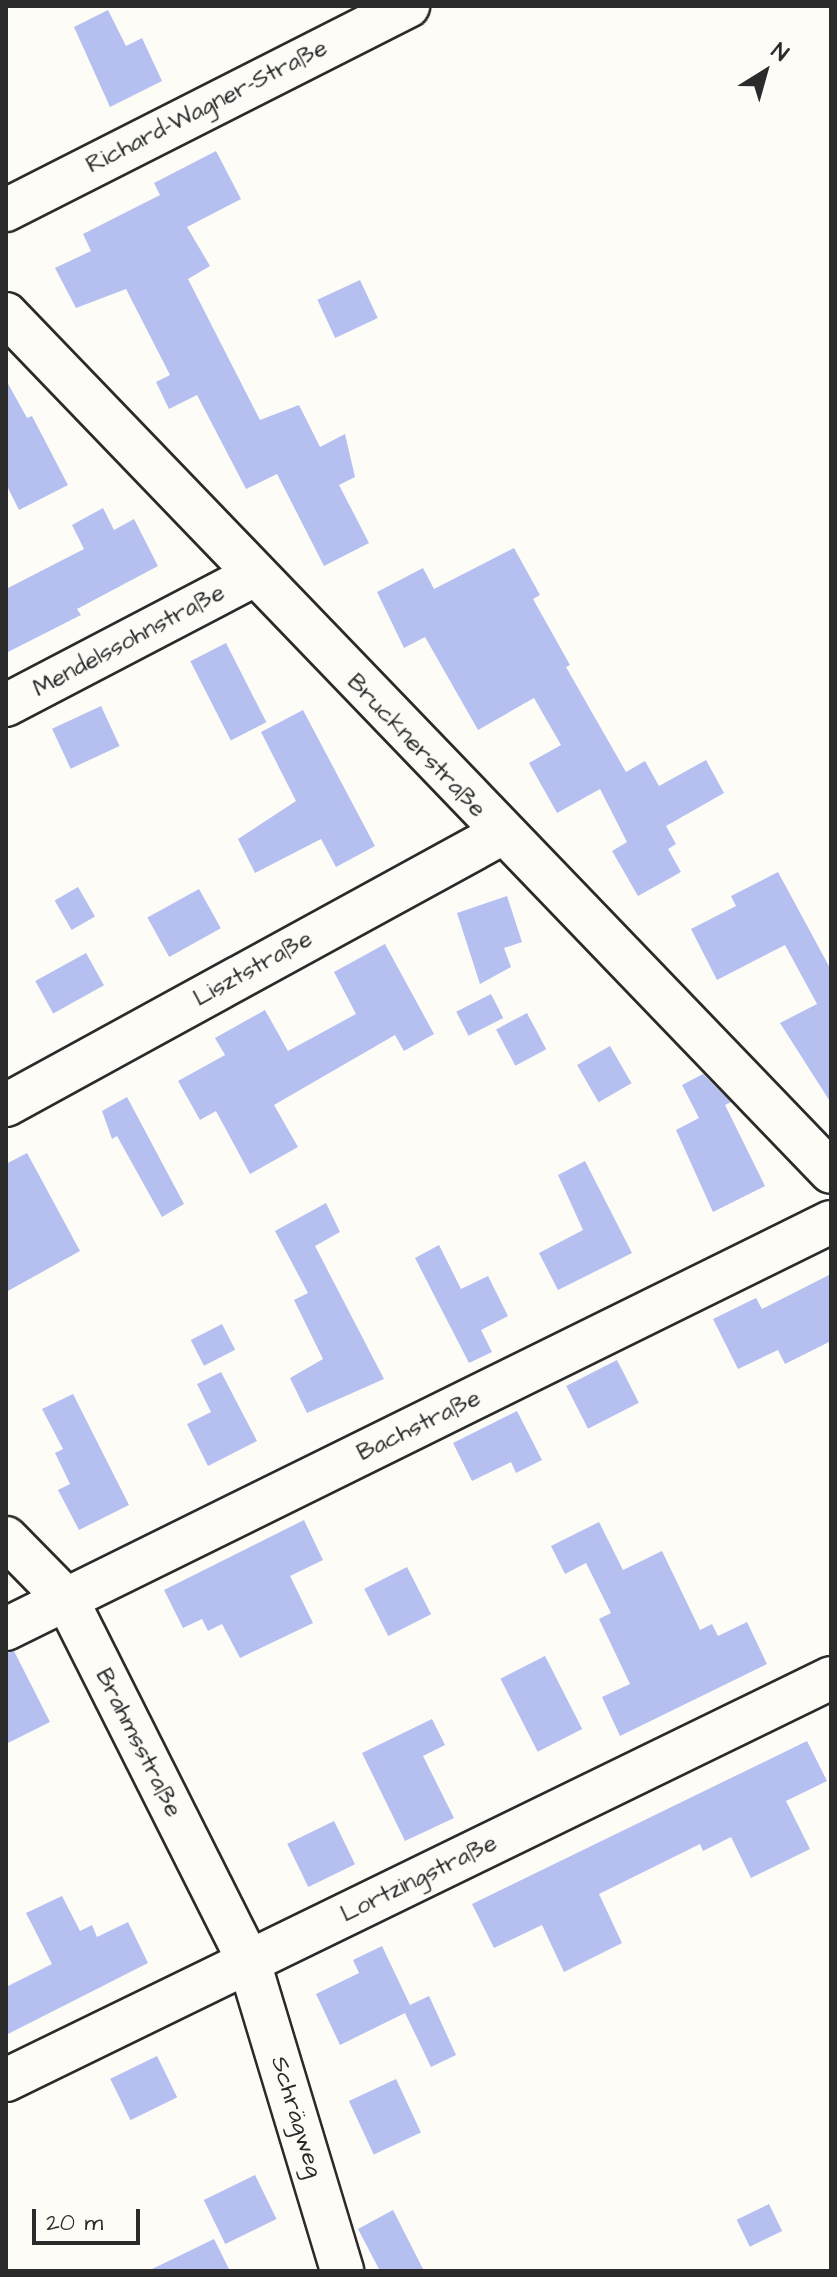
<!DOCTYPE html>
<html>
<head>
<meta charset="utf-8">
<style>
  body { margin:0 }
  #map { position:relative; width:837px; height:2277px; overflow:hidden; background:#fdfcf7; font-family:"Architects Daughter",sans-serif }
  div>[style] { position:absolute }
  .building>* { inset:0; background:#b5c0f1; transform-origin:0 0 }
  .roads { filter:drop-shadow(2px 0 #2b2b2b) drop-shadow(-2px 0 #2b2b2b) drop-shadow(0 2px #2b2b2b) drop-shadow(0 -2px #2b2b2b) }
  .street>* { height:42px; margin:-21px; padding:0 21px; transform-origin:21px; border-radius:21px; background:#fdfcf7 }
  span { translate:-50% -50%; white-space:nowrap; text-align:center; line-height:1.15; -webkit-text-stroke:7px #fdfcf7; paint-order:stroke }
  .street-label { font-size:24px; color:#2b2b2b }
  .frame { position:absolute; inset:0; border:8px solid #2b2b2b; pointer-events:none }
  .north { position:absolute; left:725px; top:32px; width:80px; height:80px; -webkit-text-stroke:6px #fdfcf7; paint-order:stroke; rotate:37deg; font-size:22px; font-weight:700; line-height:32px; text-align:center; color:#2b2b2b }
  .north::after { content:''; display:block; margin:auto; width:28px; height:36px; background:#2b2b2b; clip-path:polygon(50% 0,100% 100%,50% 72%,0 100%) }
  .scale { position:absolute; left:32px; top:2209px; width:108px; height:36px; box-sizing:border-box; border:4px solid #2b2b2b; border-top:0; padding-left:10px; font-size:24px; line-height:28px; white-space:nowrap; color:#2b2b2b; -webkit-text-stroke:6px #fdfcf7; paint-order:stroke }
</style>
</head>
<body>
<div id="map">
  <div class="building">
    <i style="clip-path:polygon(108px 10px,126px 46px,142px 38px,162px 81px,110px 107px,74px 27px)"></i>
    <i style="clip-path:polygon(216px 151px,241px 199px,187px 227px,210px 266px,188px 279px,260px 420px,299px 405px,320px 447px,345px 434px,355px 477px,339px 485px,369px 543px,324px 566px,277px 474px,246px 489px,197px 395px,169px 409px,156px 382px,170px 375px,126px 289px,76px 308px,55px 268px,91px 251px,83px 234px,160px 195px,154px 183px)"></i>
    <i style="left:360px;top:280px;width:42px;height:47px;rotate:65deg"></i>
    <i style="clip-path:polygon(6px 380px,27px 418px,32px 416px,68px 485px,19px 510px,6px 484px)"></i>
    <i style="clip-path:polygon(103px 508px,114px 530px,134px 519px,158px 566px,77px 609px,81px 615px,6px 653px,6px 589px,84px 549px,72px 525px)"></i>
    <i style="clip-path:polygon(514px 548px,540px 595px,533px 599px,570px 665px,566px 667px,626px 772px,645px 761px,659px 786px,706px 760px,724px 793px,666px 826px,676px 844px,668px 849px,681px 872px,638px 896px,612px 851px,627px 842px,600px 789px,557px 813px,529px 763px,561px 745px,534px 698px,478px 730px,425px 637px,404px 648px,377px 592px,423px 568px,434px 589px)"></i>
    <i style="left:226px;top:643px;width:89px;height:40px;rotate:63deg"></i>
    <i style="left:101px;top:706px;width:44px;height:54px;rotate:65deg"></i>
    <i style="clip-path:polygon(303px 710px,375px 846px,336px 867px,321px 839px,255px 873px,238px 839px,296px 801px,261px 732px)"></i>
    <i style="clip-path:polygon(778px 872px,831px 970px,831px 1103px,780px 1023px,817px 1004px,785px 945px,717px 980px,691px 929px,736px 906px,731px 896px)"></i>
    <i style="left:78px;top:887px;width:34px;height:27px;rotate:60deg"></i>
    <i style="left:199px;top:889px;width:45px;height:59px;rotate:61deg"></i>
    <i style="clip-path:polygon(507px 896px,522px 942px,504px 948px,511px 967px,480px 984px,457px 913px)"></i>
    <i style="clip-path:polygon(385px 944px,434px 1034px,404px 1051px,395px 1035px,274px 1105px,298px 1147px,250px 1174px,216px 1111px,200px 1120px,178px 1081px,225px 1055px,215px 1038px,265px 1010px,288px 1051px,356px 1014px,334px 972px)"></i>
    <i style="left:86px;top:953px;width:37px;height:58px;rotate:61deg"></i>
    <i style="left:491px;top:994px;width:27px;height:39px;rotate:63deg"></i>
    <i style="left:527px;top:1013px;width:41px;height:35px;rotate:62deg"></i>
    <i style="left:610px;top:1046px;width:43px;height:38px;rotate:60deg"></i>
    <i style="clip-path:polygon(703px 1074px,731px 1102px,725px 1105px,765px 1186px,713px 1212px,676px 1130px,699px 1118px,682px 1085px)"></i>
    <i style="clip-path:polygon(127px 1097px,184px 1204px,162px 1217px,117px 1136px,112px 1139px,102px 1111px)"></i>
    <i style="clip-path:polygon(27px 1153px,80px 1251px,6px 1292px,6px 1164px)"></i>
    <i style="clip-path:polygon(585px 1161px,632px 1253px,558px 1290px,539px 1253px,583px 1230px,558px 1175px)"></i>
    <i style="clip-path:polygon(326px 1203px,340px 1232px,315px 1246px,384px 1379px,307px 1413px,290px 1378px,323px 1359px,294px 1300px,308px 1293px,275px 1231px)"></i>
    <i style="clip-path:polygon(439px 1245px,461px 1289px,488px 1276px,508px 1316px,481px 1330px,492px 1352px,469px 1363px,415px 1258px)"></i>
    <i style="clip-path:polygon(831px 1274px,831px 1341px,785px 1364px,778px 1350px,738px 1369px,713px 1319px,756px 1298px,762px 1309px)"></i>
    <i style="left:222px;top:1324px;width:29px;height:35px;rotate:63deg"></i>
    <i style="left:617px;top:1360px;width:48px;height:57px;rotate:63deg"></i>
    <i style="clip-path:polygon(221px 1372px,257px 1441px,208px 1466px,187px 1424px,211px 1412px,197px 1384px)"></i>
    <i style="clip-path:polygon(73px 1394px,129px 1505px,79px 1530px,58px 1490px,70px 1484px,55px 1453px,63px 1449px,42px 1409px)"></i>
    <i style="clip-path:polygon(517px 1411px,542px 1460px,516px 1473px,511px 1462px,472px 1481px,453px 1443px)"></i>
    <i style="clip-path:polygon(304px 1520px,323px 1560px,290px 1576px,313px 1623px,240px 1658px,222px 1624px,208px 1631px,202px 1619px,183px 1628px,164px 1590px)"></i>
    <i style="clip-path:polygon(599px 1522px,623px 1570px,662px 1551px,700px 1630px,712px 1624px,718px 1636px,747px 1622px,767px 1664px,620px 1736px,602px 1697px,630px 1684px,599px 1619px,611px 1613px,586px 1563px,565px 1574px,551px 1546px)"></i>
    <i style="left:407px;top:1567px;width:53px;height:48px;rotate:63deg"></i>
    <i style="clip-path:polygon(14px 1651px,50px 1722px,6px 1744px,6px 1653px)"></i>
    <i style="left:545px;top:1656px;width:82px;height:50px;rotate:63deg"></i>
    <i style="clip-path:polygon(432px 1719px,445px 1745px,423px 1756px,454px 1818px,405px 1841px,362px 1753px)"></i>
    <i style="clip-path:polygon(807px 1741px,827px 1781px,786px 1801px,810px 1849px,751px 1878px,731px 1837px,703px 1851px,700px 1844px,599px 1894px,622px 1943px,564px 1972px,542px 1925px,494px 1948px,472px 1904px)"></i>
    <i style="left:334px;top:1821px;width:48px;height:52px;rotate:64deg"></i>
    <i style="clip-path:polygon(62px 1896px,80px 1931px,92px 1925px,97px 1937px,128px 1922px,148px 1963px,6px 2035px,6px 1987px,52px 1964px,26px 1913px)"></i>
    <i style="clip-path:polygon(382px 1946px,410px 2005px,429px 1996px,456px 2055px,431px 2067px,405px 2013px,340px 2045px,316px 1994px,359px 1973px,353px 1960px)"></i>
    <i style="left:157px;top:2056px;width:46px;height:52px;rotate:64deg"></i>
    <i style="left:396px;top:2079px;width:59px;height:52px;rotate:65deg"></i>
    <i style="left:255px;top:2175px;width:49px;height:57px;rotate:64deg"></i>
    <i style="left:769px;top:2204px;width:30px;height:36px;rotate:64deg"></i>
    <i style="clip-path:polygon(393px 2210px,424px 2271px,380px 2271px,358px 2229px)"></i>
    <i style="clip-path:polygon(214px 2239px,230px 2271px,148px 2271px)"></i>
  </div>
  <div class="roads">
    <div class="street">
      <i style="left:6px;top:210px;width:451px;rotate:-26.9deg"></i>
      <i style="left:6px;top:314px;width:1190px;rotate:46.12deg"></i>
      <i style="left:6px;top:705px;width:279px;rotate:-27.6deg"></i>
      <i style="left:6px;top:1105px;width:564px;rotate:-28.7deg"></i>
      <i style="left:6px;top:1538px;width:87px;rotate:45.5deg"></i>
      <i style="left:67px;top:1600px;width:405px;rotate:63.3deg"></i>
      <i style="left:249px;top:1962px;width:323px;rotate:73.2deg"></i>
      <i style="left:6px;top:1629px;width:920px;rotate:-26.26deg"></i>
      <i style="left:6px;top:2080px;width:918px;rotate:-25.98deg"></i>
    </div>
  </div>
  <div class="street-label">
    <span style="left:207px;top:107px;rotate:-27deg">Richard-Wagner-Straße</span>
    <span style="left:129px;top:641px;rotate:-28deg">Mendelssohnstraße</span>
    <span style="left:416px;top:746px;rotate:46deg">Brucknerstraße</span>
    <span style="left:253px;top:969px;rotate:-29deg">Lisztstraße</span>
    <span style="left:419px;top:1426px;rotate:-26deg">Bachstraße</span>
    <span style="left:138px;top:1743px;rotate:63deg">Brahmsstraße</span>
    <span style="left:419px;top:1879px;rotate:-26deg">Lortzingstraße</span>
    <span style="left:296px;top:2117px;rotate:73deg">Schrägweg</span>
  </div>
  <div class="frame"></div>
  <div class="north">N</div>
  <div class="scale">20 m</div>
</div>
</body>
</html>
